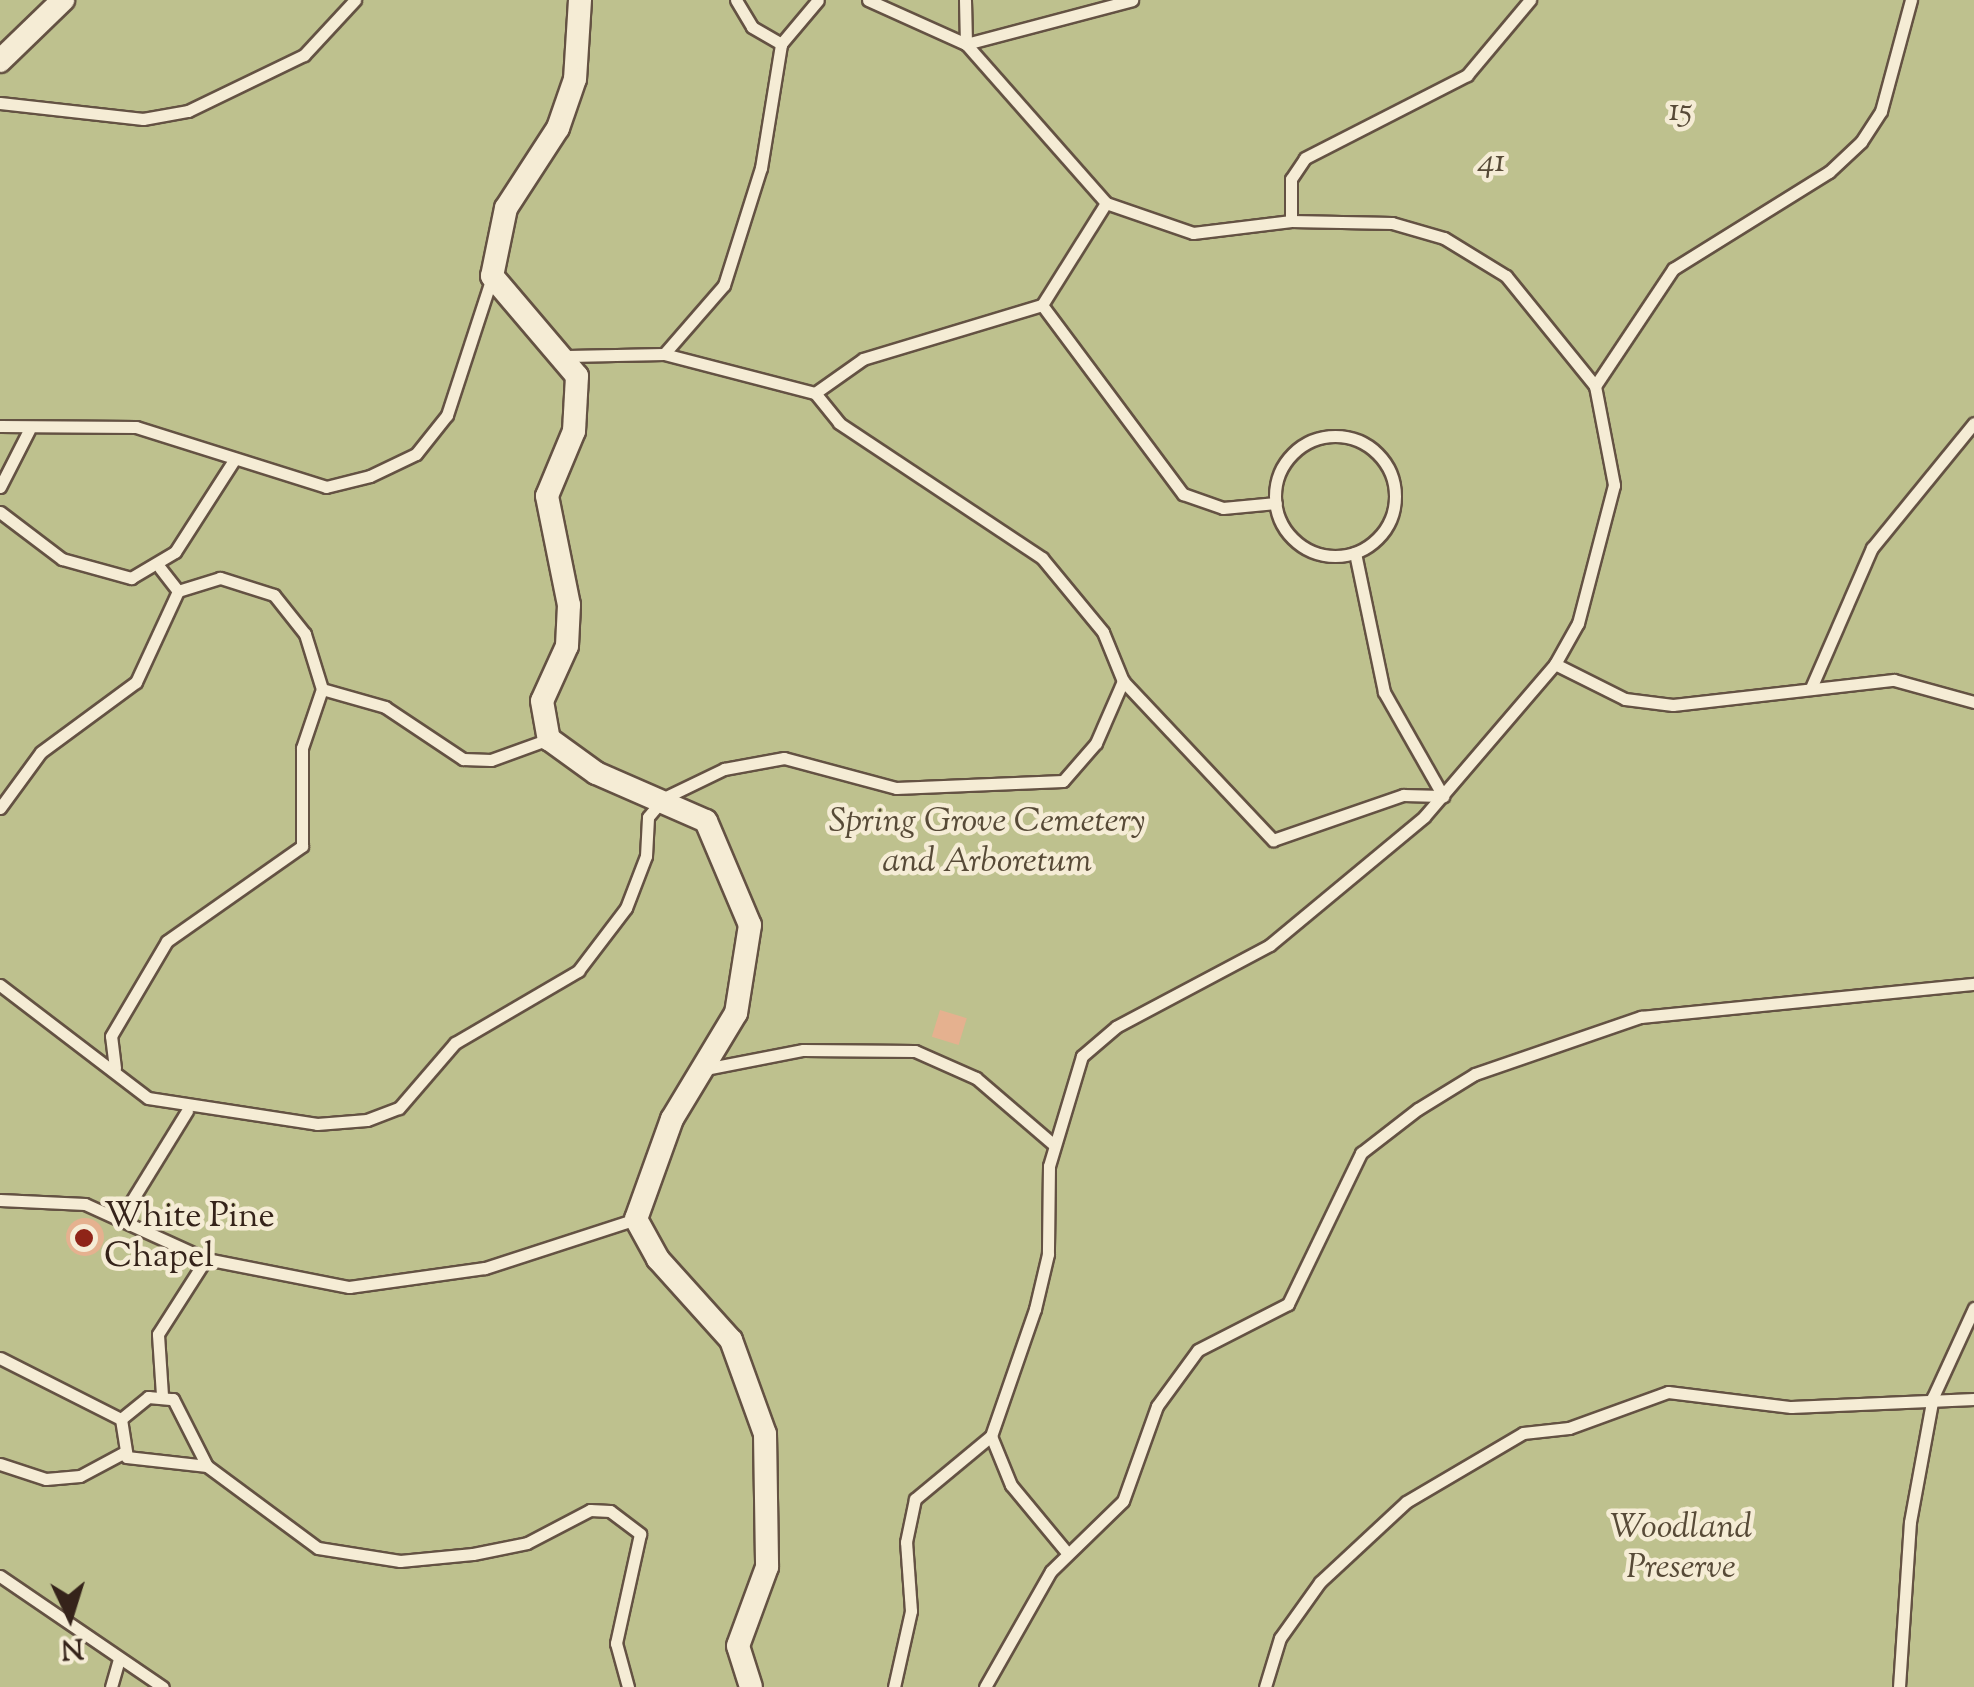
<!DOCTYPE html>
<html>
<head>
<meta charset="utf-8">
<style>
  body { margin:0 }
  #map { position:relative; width:1974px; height:1687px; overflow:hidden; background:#efe1be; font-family:"Sorts Mill Goudy",serif }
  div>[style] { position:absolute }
  .green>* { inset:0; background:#bec18e; transform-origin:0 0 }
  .building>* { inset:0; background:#e5b18f; transform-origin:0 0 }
  .round { border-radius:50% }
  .roads { filter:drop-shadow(2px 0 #645243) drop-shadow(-2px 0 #645243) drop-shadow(0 2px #645243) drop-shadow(0 -2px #645243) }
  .lane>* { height:11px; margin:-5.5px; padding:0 5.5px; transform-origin:5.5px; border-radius:5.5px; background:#f5ecd5 }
  .lane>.ring { margin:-5.5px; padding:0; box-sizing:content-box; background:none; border:11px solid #f5ecd5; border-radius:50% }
  .street>* { height:22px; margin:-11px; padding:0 11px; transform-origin:11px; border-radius:11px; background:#f5ecd5 }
  .dots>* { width:28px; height:28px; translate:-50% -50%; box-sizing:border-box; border:5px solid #f5ecd5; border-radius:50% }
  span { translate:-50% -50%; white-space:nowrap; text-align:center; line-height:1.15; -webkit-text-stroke:9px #f5ecd5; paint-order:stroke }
  .park-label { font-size:35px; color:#574a37; font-style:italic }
  .poi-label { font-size:35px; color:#35231a }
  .left { translate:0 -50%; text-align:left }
  .north { position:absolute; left:20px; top:1567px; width:100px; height:100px; -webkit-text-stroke:8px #f5ecd5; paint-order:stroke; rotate:176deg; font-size:28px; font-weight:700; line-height:40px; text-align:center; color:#35231a }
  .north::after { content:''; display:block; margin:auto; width:35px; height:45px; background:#35231a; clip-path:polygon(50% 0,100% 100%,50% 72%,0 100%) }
</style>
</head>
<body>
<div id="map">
  <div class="green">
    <i style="left:0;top:0;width:1974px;height:1687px"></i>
  </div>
  <div class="building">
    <i style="left:940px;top:1010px;width:28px;height:28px;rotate:17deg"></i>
    <i class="round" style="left:66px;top:1218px;width:38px;height:38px"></i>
  </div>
  <div class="roads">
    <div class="lane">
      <i style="left:736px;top:0;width:31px;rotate:59deg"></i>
      <i style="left:752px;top:27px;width:34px;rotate:30deg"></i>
      <i style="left:868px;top:0;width:107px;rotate:24.2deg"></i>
      <i style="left:966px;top:44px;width:172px;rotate:-14.8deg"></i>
      <i style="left:965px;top:0;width:44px;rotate:88.7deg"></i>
      <i style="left:966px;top:44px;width:212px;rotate:48.6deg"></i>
      <i style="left:1106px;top:203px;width:92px;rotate:19deg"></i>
      <i style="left:1193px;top:233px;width:99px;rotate:-7deg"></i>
      <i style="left:1291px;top:221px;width:101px;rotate:1.1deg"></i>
      <i style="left:1392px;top:223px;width:54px;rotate:16.1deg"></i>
      <i style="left:1444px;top:238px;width:73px;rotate:31.5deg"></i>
      <i style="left:1506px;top:276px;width:141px;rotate:51deg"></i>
      <i style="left:1595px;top:386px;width:101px;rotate:79.1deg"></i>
      <i style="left:1614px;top:485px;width:143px;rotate:104.6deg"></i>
      <i style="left:1578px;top:623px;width:47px;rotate:119.3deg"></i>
      <i style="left:1555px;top:664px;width:201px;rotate:130.6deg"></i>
      <i style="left:1424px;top:817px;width:200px;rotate:140.3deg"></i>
      <i style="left:1270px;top:945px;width:174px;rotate:152deg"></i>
      <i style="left:1116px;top:1027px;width:45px;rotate:139.5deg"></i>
      <i style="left:1082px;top:1056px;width:115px;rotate:106.7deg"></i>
      <i style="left:1049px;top:1166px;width:88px;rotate:90.7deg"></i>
      <i style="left:1048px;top:1254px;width:57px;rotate:103.3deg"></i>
      <i style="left:1035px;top:1309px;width:134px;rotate:109.1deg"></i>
      <i style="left:991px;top:1436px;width:53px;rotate:67.8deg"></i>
      <i style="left:1011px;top:1485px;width:89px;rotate:50.4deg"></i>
      <i style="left:0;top:103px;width:144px;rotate:6.4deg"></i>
      <i style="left:143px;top:119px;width:46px;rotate:-10.1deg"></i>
      <i style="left:188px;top:111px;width:129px;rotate:-25.8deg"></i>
      <i style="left:304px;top:55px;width:75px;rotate:-47.2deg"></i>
      <i style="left:1291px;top:221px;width:42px;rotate:-90deg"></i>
      <i style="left:1291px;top:179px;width:25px;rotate:-56deg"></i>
      <i style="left:1305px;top:158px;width:182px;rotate:-27.1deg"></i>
      <i style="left:1467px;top:75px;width:98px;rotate:-50deg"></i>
      <i style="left:1042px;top:305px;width:236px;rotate:53.3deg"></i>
      <i style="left:1183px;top:494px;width:42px;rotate:19.3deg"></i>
      <i style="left:1223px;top:508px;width:53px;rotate:-5.4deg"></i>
      <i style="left:664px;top:354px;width:91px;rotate:-49deg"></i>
      <i style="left:724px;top:285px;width:123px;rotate:-72.5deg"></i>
      <i style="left:761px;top:168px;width:126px;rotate:-80.8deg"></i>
      <i style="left:781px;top:44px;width:57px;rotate:-49.9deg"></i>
      <i style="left:568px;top:356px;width:96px;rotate:-1.2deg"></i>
      <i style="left:664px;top:354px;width:156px;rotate:14.5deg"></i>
      <i style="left:815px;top:393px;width:38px;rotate:51deg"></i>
      <i style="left:839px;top:423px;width:244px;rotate:33.6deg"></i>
      <i style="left:1042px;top:558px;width:96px;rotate:50.5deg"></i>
      <i style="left:1103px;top:632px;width:53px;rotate:67.8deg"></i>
      <i style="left:1123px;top:681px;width:219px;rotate:46.7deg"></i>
      <i style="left:1273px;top:840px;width:138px;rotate:-19.1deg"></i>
      <i style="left:1403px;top:795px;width:40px;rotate:1.4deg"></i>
      <i style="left:1595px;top:386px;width:141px;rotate:-56.3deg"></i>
      <i style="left:1673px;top:269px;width:184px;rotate:-31.9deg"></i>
      <i style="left:1829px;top:172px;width:44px;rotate:-43.2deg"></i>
      <i style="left:1861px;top:142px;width:37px;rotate:-57deg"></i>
      <i style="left:1881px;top:111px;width:115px;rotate:-74.9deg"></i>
      <i style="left:815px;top:393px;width:59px;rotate:-35.3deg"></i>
      <i style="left:863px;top:359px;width:187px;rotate:-16.8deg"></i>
      <i style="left:1042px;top:305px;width:120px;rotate:-57.9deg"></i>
      <i style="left:0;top:426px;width:136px;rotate:0.4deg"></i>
      <i style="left:136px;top:427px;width:199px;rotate:17.5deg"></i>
      <i style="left:326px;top:487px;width:45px;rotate:-14deg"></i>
      <i style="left:370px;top:476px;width:51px;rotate:-25.6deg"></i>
      <i style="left:416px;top:454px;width:50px;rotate:-51.5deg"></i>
      <i style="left:447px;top:415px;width:142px;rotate:-71.9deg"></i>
      <i class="ring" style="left:1275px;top:436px;width:109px;height:109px"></i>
      <i style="left:0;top:487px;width:64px;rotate:-63deg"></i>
      <i style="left:0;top:512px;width:78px;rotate:37.2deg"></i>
      <i style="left:62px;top:559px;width:72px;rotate:15.4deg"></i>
      <i style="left:131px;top:578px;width:51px;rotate:-30.6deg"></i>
      <i style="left:175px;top:552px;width:109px;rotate:-57.3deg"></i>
      <i style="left:1355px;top:553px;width:142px;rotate:78.2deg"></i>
      <i style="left:1384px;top:692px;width:120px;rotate:60.4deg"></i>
      <i style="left:1555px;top:664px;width:78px;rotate:26.6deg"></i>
      <i style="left:1625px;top:699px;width:48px;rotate:7.1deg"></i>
      <i style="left:1673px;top:705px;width:222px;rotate:-6.5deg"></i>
      <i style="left:1894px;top:680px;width:83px;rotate:15.4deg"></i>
      <i style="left:1811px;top:688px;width:153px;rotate:-66.5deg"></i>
      <i style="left:1872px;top:548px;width:161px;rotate:-50.8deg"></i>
      <i style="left:322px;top:689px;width:66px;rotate:15.9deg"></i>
      <i style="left:385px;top:707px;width:94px;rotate:33.7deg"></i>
      <i style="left:463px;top:759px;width:28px;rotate:2deg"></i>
      <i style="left:491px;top:760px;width:62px;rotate:-19.9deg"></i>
      <i style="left:0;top:808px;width:69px;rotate:-53.8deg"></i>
      <i style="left:41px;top:752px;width:118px;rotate:-36.4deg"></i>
      <i style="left:136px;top:682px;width:100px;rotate:-65.2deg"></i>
      <i style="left:0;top:985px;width:186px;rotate:37.4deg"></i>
      <i style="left:148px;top:1098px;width:171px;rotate:8.7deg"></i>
      <i style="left:317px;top:1124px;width:50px;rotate:-4.6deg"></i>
      <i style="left:367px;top:1120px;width:34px;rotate:-21deg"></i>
      <i style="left:399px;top:1108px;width:86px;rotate:-49.3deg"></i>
      <i style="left:455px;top:1043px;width:143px;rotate:-30.3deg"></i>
      <i style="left:578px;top:971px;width:79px;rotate:-52.7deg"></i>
      <i style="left:626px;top:908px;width:56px;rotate:-69deg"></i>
      <i style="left:646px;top:856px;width:39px;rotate:-87deg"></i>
      <i style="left:648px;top:817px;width:25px;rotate:-50deg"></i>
      <i style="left:664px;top:798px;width:67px;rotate:-25.8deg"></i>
      <i style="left:724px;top:769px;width:61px;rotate:-10.4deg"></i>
      <i style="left:784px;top:758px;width:116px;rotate:15deg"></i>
      <i style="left:896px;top:788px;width:167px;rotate:-2.4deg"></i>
      <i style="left:1063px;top:781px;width:50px;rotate:-49deg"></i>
      <i style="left:1096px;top:743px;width:68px;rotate:-66.5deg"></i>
      <i style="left:115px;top:1068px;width:32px;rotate:-97deg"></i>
      <i style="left:111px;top:1036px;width:110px;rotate:-59.5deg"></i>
      <i style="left:167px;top:941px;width:165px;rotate:-35.1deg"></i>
      <i style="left:302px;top:846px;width:98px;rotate:-90deg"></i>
      <i style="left:302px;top:748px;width:62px;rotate:-71.3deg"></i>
      <i style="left:322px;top:689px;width:58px;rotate:-107.2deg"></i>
      <i style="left:305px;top:634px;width:50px;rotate:-128.5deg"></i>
      <i style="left:274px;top:595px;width:57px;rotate:-162.5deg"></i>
      <i style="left:220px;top:578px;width:44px;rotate:162.8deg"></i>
      <i style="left:178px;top:591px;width:29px;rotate:-128deg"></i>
      <i style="left:705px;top:1069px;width:100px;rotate:-11deg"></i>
      <i style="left:803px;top:1050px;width:112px;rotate:0.5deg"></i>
      <i style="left:915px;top:1051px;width:67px;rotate:23.9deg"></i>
      <i style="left:976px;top:1078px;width:101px;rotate:40.6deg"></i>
      <i style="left:0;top:1200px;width:85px;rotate:2.7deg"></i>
      <i style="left:85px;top:1204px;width:133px;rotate:24.4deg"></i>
      <i style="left:206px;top:1259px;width:146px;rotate:11.1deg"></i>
      <i style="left:349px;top:1287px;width:137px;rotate:-8deg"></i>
      <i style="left:485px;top:1268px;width:159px;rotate:-18deg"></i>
      <i style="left:123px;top:1215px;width:122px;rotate:-58.4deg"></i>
      <i style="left:0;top:1358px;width:136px;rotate:26.8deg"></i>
      <i style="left:162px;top:1395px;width:61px;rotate:-93.8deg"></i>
      <i style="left:158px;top:1334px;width:89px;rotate:-57.4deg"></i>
      <i style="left:0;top:1464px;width:48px;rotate:18.1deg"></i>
      <i style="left:46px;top:1479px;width:34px;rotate:-5deg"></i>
      <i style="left:80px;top:1476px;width:49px;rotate:-28.1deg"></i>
      <i style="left:207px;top:1466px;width:81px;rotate:-173.6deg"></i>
      <i style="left:127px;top:1457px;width:38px;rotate:-99deg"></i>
      <i style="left:121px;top:1419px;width:35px;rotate:-39deg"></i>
      <i style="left:148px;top:1397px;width:25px;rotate:5deg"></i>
      <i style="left:173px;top:1399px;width:75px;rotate:63.1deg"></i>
      <i style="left:207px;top:1466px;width:138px;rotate:36.5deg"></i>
      <i style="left:318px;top:1548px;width:83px;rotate:9deg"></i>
      <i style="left:400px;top:1561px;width:73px;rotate:-5.5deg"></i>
      <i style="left:473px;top:1554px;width:55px;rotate:-11.5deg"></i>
      <i style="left:527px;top:1543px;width:71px;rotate:-27.6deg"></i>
      <i style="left:590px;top:1510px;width:20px;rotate:3deg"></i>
      <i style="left:610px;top:1511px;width:38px;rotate:37deg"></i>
      <i style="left:640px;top:1534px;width:112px;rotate:102.4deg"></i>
      <i style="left:616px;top:1643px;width:46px;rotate:74.7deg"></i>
      <i style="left:0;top:1576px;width:197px;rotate:34.3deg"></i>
      <i style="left:111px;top:1687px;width:29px;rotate:-74deg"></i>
      <i style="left:894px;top:1687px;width:78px;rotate:-77.4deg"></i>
      <i style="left:911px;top:1611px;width:69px;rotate:-94.1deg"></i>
      <i style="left:906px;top:1542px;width:44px;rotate:-78.2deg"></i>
      <i style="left:915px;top:1499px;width:99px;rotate:-39.7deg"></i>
      <i style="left:985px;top:1687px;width:133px;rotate:-60.4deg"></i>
      <i style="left:1051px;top:1571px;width:100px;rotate:-44.2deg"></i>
      <i style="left:1123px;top:1501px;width:101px;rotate:-70.3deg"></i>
      <i style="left:1157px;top:1406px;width:69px;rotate:-53.8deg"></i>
      <i style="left:1198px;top:1350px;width:101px;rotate:-27.1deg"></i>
      <i style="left:1288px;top:1304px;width:168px;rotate:-64.2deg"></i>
      <i style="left:1361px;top:1153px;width:72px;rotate:-37.7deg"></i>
      <i style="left:1418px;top:1109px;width:67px;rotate:-31.6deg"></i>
      <i style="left:1475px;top:1074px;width:176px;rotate:-19deg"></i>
      <i style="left:1641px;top:1017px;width:335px;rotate:-5.7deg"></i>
      <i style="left:1265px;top:1687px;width:51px;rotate:-73deg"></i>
      <i style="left:1280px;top:1638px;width:69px;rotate:-54.5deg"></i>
      <i style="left:1320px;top:1582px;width:117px;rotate:-42.9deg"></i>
      <i style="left:1406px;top:1502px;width:136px;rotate:-30.5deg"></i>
      <i style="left:1523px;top:1433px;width:46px;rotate:-6.2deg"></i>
      <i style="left:1569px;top:1428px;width:105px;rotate:-20deg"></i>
      <i style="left:1668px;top:1392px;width:124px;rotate:7deg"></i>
      <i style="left:1791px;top:1407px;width:183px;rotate:-2.5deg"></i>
      <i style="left:1899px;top:1687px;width:165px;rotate:-86.2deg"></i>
      <i style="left:1910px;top:1522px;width:127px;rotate:-79.6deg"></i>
      <i style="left:1933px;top:1397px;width:98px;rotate:-65.3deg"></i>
    </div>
    <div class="street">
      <i style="left:580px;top:0;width:79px;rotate:93.6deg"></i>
      <i style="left:575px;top:79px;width:52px;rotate:109.1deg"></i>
      <i style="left:558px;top:128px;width:95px;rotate:123deg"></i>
      <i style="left:506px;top:208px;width:69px;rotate:101.6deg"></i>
      <i style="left:492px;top:276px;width:131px;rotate:49.6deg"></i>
      <i style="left:577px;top:376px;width:55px;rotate:93.1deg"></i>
      <i style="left:574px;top:431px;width:70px;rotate:112.6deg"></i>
      <i style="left:547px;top:496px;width:111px;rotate:78.6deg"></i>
      <i style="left:569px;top:605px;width:41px;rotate:92.8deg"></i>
      <i style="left:567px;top:646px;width:60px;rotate:114.4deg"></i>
      <i style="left:542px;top:701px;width:39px;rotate:80deg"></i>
      <i style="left:549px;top:739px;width:58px;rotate:35.9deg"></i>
      <i style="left:596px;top:773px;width:120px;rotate:23.6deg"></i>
      <i style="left:706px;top:821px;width:113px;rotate:67.1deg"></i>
      <i style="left:750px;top:925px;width:89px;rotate:99deg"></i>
      <i style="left:736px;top:1013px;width:124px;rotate:121.1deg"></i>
      <i style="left:672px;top:1119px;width:106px;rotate:109.8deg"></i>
      <i style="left:636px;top:1219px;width:46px;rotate:61.2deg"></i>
      <i style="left:658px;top:1259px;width:109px;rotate:48deg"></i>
      <i style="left:731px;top:1340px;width:100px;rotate:70.1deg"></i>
      <i style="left:765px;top:1434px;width:133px;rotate:89.1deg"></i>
      <i style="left:767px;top:1567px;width:84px;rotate:110.2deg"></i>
      <i style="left:738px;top:1646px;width:43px;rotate:72.4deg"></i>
      <i style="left:0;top:61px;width:88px;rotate:-44.1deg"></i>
    </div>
  </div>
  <div class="dots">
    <i style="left:84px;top:1238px;background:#8f2418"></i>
  </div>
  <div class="park-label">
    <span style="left:1680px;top:112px">15</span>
    <span style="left:1491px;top:163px">41</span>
    <span style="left:987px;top:843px">Spring Grove Cemetery<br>and Arboretum</span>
    <span style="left:1681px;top:1549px">Woodland<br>Preserve</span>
  </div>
  <div class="poi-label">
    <span class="left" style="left:104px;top:1238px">White Pine<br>Chapel</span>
  </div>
  <div class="north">N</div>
</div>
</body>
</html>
